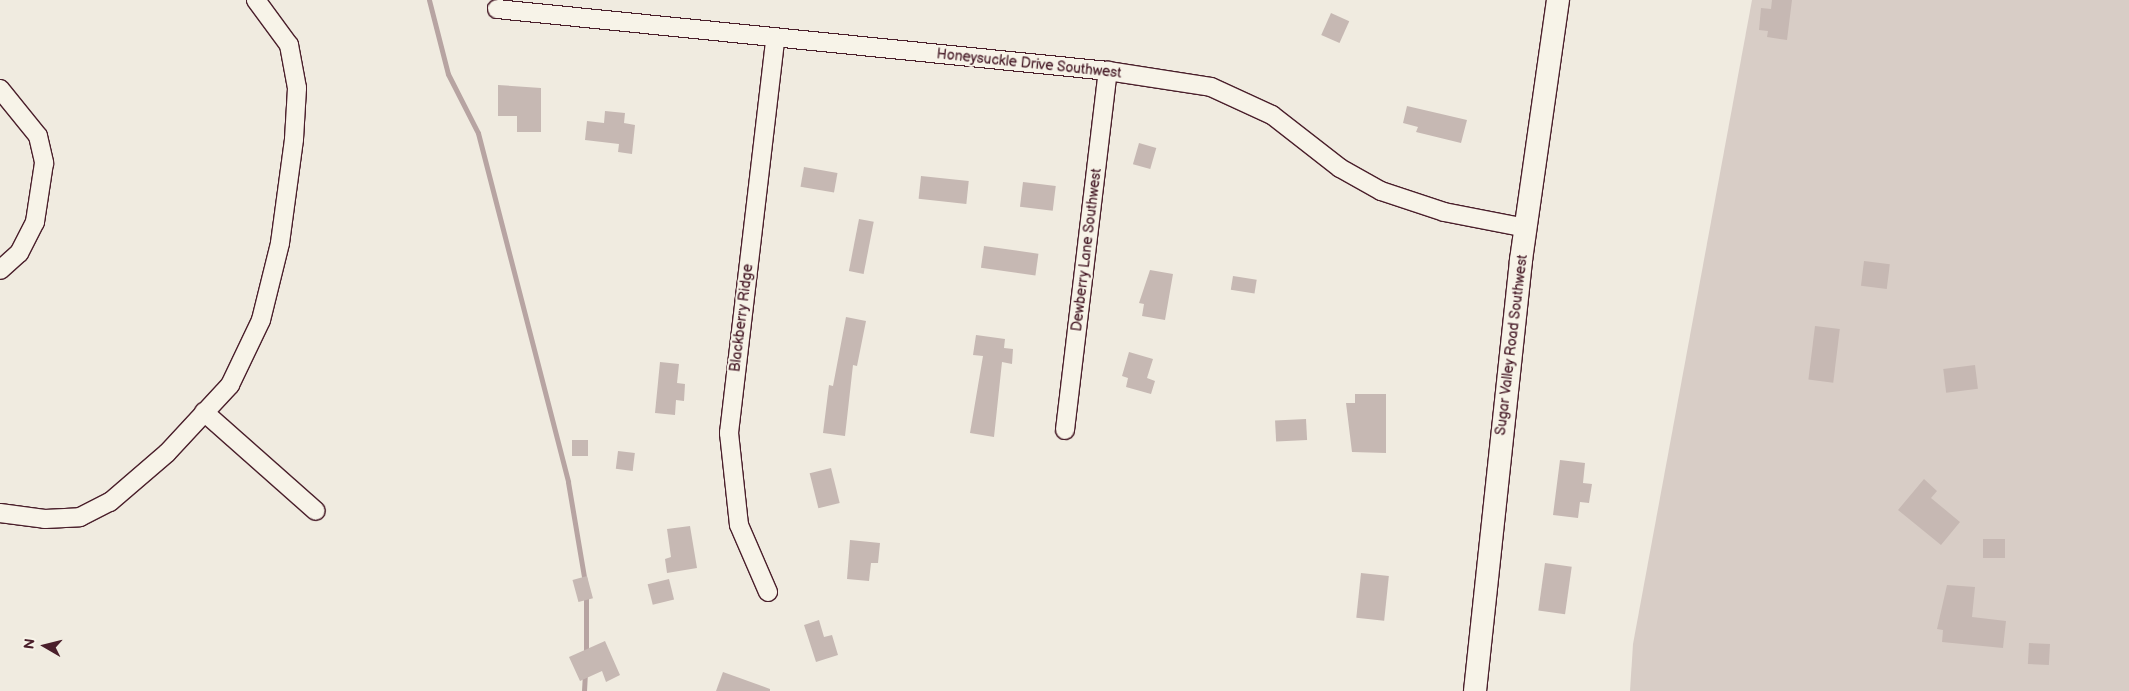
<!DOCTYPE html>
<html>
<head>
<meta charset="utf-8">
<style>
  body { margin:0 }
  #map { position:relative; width:2129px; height:691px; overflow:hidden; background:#f0ebe0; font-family:"Balsamiq Sans",sans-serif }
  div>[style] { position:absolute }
  .green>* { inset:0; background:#d8cdc6 }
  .stream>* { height:5px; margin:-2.5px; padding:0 2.5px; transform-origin:2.5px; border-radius:2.5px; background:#b7a4a2 }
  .building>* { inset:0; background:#c6b8b3; transform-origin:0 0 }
  .roads { filter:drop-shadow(1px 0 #4a1f2b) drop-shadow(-1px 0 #4a1f2b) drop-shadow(0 1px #4a1f2b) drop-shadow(0 -1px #4a1f2b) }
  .minor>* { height:18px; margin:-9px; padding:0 9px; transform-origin:9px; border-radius:9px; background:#f7f3e8 }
  .tertiary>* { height:22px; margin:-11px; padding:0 11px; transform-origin:11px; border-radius:11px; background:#f7f3e8 }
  span { translate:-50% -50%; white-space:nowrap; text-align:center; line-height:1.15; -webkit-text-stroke:4px #f7f3e8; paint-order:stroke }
  .street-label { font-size:14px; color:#4a1f2b }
  .north { position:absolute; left:20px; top:621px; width:50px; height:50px; -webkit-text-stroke:4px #f7f3e8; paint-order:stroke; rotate:278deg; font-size:14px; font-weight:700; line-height:20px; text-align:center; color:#4a1f2b }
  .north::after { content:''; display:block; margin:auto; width:18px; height:22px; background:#4a1f2b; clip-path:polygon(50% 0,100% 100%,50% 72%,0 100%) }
</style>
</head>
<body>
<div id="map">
  <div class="green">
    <i style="clip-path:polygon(1752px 0,2129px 0,2129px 691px,1630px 691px,1633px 644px)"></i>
  </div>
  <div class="stream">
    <i style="left:429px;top:0;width:76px;rotate:75.6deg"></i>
    <i style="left:448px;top:74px;width:66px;rotate:63deg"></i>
    <i style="left:478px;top:133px;width:360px;rotate:75.5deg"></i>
    <i style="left:568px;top:482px;width:102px;rotate:80.4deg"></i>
    <i style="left:586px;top:656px;width:62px;rotate:-90deg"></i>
    <i style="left:584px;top:691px;width:17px;rotate:-87deg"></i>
  </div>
  <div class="building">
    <i style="clip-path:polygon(1772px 0,1792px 0,1787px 40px,1767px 37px,1768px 31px,1759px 30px,1761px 8px,1771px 9px)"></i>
    <i style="left:1331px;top:13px;width:20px;height:24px;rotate:24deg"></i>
    <i style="clip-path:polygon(498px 85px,541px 88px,541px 132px,517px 132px,517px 116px,498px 116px)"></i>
    <i style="clip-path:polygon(1407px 106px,1467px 120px,1461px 143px,1416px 132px,1418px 127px,1403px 123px)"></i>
    <i style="clip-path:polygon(605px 111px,625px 113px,624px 123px,635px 125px,632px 154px,618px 152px,619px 144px,585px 140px,587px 121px,604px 123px)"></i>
    <i style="left:1139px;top:143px;width:18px;height:22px;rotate:16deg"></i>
    <i style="left:804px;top:167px;width:34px;height:20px;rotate:10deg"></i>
    <i style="left:921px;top:176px;width:48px;height:23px;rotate:6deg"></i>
    <i style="left:1023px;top:182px;width:33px;height:25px;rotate:7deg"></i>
    <i style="left:859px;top:219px;width:15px;height:53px;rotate:11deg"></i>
    <i style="left:984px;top:246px;width:55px;height:22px;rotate:8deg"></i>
    <i style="left:1864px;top:261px;width:26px;height:25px;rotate:7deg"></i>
    <i style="clip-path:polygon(1150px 270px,1173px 274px,1165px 320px,1142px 316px,1144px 304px,1139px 303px)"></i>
    <i style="left:1233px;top:276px;width:24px;height:14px;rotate:9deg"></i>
    <i style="clip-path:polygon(846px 317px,866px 321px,857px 366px,853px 365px,845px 436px,823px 433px,829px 385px,833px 386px)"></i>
    <i style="left:1815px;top:326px;width:25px;height:54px;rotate:7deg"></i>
    <i style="clip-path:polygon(976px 335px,1005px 339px,1004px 348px,1013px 349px,1012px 364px,1002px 362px,994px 437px,970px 433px,983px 356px,973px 355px)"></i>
    <i style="clip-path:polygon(1129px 352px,1153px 359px,1147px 378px,1155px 381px,1151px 394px,1126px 387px,1128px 378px,1122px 376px)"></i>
    <i style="clip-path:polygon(660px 362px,679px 364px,677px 383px,685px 384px,684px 401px,676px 400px,675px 415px,655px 413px)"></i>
    <i style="left:1975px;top:365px;width:24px;height:32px;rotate:83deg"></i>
    <i style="clip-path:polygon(1355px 394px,1386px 394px,1386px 453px,1352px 452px,1346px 403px,1355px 403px)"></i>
    <i style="left:1306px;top:419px;width:21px;height:31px;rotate:87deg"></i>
    <i style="left:572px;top:440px;width:16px;height:16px"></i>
    <i style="left:618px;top:451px;width:17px;height:18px;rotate:7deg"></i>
    <i style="clip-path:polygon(1560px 460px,1585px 463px,1583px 483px,1592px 484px,1589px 503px,1580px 502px,1578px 518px,1553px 515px)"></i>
    <i style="left:831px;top:468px;width:36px;height:22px;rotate:76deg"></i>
    <i style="clip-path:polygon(1924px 479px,1937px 491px,1931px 498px,1960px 522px,1941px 545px,1898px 510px)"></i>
    <i style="clip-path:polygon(690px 526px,697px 568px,667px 573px,665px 559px,671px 557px,667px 529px)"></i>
    <i style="left:2005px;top:539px;width:19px;height:22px;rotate:90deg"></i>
    <i style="clip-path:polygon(850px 540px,880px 543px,878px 563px,871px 563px,869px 581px,847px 579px)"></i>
    <i style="left:1545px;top:563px;width:27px;height:48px;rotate:8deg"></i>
    <i style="left:1361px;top:573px;width:28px;height:45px;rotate:6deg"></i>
    <i style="left:587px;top:576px;width:23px;height:15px;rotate:75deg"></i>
    <i style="left:669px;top:579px;width:21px;height:22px;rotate:76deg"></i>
    <i style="clip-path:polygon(1947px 585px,1975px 587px,1972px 617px,2006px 621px,2003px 648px,1942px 642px,1943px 630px,1937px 629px)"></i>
    <i style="clip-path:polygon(819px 620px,824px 637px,832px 635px,838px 655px,816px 662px,804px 625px)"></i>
    <i style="clip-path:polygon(605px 641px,620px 675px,606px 682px,602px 671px,580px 681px,569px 657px)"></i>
    <i style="left:2029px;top:643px;width:21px;height:21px;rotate:3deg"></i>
    <i style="clip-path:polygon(723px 672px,770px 689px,770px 691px,716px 691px)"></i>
  </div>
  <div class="roads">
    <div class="minor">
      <i style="left:497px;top:9px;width:614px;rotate:5.79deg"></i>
      <i style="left:1108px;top:71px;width:104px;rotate:8.8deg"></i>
      <i style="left:1211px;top:87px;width:67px;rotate:24.7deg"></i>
      <i style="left:1272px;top:115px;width:86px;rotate:37.9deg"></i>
      <i style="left:1340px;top:168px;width:47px;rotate:29.3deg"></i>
      <i style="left:1381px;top:191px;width:66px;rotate:18.4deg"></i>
      <i style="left:1444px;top:212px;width:84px;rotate:11deg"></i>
      <i style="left:0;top:89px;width:60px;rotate:51deg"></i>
      <i style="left:38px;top:136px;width:28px;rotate:77deg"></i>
      <i style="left:44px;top:163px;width:60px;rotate:98.7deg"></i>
      <i style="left:35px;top:222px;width:35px;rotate:117deg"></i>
      <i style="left:19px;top:253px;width:25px;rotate:138deg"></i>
      <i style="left:204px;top:412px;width:149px;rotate:41.5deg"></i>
      <i style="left:1065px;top:430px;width:362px;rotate:-83.2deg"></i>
      <i style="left:0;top:513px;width:45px;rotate:7.6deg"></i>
      <i style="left:45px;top:519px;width:35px;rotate:-3deg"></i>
      <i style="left:80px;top:517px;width:34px;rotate:-27deg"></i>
      <i style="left:110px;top:502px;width:75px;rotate:-40.7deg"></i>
      <i style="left:167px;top:453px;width:93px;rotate:-47.2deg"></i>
      <i style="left:230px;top:385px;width:72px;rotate:-64.5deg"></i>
      <i style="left:261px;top:320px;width:79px;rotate:-76.1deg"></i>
      <i style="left:280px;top:243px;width:105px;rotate:-82.3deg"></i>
      <i style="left:294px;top:139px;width:51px;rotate:-86.6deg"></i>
      <i style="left:297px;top:88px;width:44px;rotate:-100.5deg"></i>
      <i style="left:289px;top:45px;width:56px;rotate:-126.3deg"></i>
      <i style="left:768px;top:592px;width:73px;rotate:-113.4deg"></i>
      <i style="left:739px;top:525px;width:93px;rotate:-96.2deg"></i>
      <i style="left:729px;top:433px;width:397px;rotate:-83.3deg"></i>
    </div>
    <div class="tertiary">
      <i style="left:1475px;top:691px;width:433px;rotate:-83.9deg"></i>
      <i style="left:1521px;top:260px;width:263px;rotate:-81.9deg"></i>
    </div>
  </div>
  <div class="street-label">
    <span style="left:1029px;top:64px;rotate:6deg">Honeysuckle Drive Southwest</span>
    <span style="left:1087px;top:250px;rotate:-83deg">Dewberry Lane Southwest</span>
    <span style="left:742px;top:318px;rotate:-83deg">Blackberry Ridge</span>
    <span style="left:1512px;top:345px;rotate:-83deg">Sugar Valley Road Southwest</span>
  </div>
  <div class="north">N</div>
</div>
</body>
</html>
